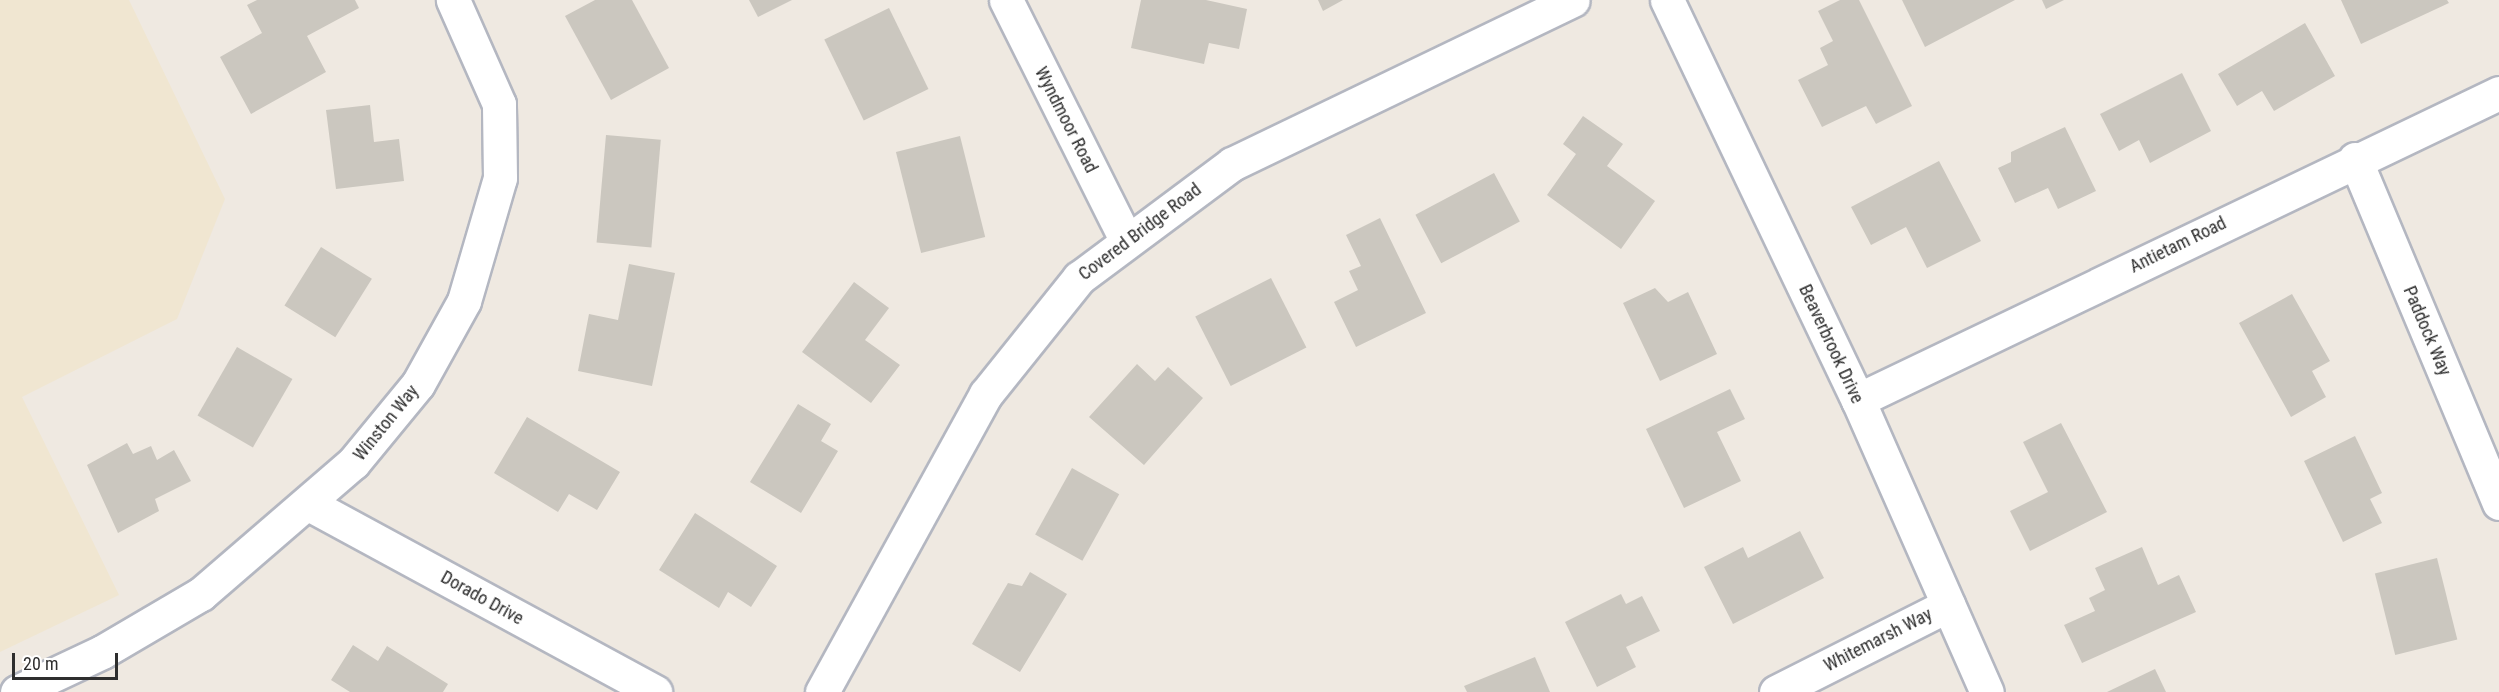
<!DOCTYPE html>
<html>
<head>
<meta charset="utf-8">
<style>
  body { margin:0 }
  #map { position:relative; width:2499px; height:692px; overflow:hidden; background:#efe9e1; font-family:"Roboto Condensed",sans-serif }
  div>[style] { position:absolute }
  .education>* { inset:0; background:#f0e6d1 }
  .building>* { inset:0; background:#cbc7bf; transform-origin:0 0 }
  .roads { filter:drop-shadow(2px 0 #b4b7c1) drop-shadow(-2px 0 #b4b7c1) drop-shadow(0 2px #b4b7c1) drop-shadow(0 -2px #b4b7c1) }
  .minor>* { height:33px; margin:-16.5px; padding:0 16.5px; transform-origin:16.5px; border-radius:16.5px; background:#fff }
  span { translate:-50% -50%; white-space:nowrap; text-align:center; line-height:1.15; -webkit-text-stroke:4.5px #fff; paint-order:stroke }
  .street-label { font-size:18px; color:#2e2e2e }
  .scale { position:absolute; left:12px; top:653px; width:106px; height:27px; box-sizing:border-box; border:3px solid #2e2e2e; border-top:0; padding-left:8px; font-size:18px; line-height:21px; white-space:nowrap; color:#2e2e2e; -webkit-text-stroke:4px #fff; paint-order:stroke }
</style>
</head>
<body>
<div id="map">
  <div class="education">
    <i style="clip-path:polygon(0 0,129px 0,225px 199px,177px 319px,22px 397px,119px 595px,0 652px)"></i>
  </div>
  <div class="building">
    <i style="clip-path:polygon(257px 0,355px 0,359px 8px,307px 36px,326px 72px,251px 114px,220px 57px,262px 33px,247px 5px)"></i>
    <i style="clip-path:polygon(595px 0,632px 0,669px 68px,611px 100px,565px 16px)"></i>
    <i style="clip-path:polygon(749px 0,792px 0,758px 17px)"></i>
    <i style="clip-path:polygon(1141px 0,1206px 0,1247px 9px,1239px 49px,1209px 43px,1204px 64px,1131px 48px)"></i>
    <i style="clip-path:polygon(1318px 0,1343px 0,1323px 11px)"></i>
    <i style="clip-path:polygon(1840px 0,1859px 0,1912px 106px,1876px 124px,1866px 106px,1822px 127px,1798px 80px,1828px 65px,1820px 48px,1833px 41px,1818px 11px)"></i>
    <i style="clip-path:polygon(1902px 0,2015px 0,1925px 47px)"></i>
    <i style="clip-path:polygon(2042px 0,2064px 0,2046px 9px)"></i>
    <i style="clip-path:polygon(2341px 0,2447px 0,2449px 3px,2361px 44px)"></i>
    <i style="left:889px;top:8px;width:90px;height:72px;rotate:64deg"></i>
    <i style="clip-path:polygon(2305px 23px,2335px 76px,2274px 111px,2262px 91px,2237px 106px,2218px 74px)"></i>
    <i style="clip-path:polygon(2182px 73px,2211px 131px,2150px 163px,2139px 140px,2119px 151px,2100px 114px)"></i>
    <i style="clip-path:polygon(370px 105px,374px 142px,399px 139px,404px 181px,336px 189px,326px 110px)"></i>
    <i style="clip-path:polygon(1583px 116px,1623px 144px,1607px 166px,1655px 201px,1621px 249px,1547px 195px,1576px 154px,1563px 144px)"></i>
    <i style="clip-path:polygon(2065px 127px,2096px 191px,2058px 209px,2048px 188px,2015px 203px,1998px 168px,2011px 162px,2011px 152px)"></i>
    <i style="left:606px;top:135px;width:55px;height:108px;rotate:5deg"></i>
    <i style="left:960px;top:136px;width:104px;height:66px;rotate:76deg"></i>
    <i style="clip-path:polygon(1939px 161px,1981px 241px,1927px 268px,1906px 227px,1871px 245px,1851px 207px)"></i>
    <i style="left:1494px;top:173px;width:55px;height:89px;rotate:62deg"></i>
    <i style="clip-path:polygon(1380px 218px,1426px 313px,1356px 347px,1334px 302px,1358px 290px,1349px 271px,1361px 266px,1346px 235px)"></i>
    <i style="left:321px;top:247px;width:60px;height:69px;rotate:32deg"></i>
    <i style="clip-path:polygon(629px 264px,675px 273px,652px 386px,578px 371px,589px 314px,618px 320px)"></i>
    <i style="left:1271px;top:278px;width:78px;height:85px;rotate:63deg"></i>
    <i style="clip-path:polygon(854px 282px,889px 308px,865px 340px,900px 365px,871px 403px,802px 352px)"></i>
    <i style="clip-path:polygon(1655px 288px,1668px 302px,1688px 292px,1717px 354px,1660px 381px,1623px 303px)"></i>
    <i style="clip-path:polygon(2292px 294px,2330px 361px,2312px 371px,2326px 397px,2291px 417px,2239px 323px)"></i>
    <i style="left:237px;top:347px;width:64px;height:79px;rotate:30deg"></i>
    <i style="clip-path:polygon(1137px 364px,1155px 381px,1168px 367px,1203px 398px,1144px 465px,1089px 417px)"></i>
    <i style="clip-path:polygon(1730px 389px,1745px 419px,1717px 432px,1741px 481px,1684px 508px,1646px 429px)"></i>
    <i style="clip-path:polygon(798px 404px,831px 424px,821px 441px,838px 451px,801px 513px,750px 482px)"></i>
    <i style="clip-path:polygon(527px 417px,620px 472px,597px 510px,569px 494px,558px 512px,494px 473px)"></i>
    <i style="clip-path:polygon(2061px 423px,2107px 512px,2030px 551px,2010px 511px,2048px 492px,2023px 442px)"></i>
    <i style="clip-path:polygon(2355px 436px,2382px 493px,2370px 499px,2382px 523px,2343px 542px,2304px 461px)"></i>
    <i style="clip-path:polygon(127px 443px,133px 454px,151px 446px,157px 460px,174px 450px,191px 481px,155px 499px,159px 511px,118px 533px,87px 465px)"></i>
    <i style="left:1072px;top:468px;width:54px;height:76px;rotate:29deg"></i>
    <i style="clip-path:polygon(695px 513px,777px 566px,751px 607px,728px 592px,719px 608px,659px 570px)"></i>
    <i style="clip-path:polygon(1800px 531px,1824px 578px,1733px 624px,1704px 567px,1743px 547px,1748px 558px)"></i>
    <i style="clip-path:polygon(2142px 547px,2158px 585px,2179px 575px,2196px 612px,2082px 663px,2064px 625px,2095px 611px,2089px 598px,2105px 590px,2095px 568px)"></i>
    <i style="left:2437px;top:558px;width:84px;height:64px;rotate:76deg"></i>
    <i style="clip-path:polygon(1030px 572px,1067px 594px,1020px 672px,972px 644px,1008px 583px,1022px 586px)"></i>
    <i style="clip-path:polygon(1621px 594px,1626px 604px,1642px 596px,1660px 631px,1626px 647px,1636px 667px,1597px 687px,1565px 622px)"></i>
    <i style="clip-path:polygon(353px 645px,378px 661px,387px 646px,448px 684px,443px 692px,350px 692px,331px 680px)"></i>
    <i style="clip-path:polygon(1535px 657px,1550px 692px,1467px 692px,1464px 686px)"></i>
    <i style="clip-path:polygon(2155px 669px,2166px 692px,2107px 692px)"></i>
  </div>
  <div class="roads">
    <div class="minor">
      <i style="left:1006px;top:0;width:268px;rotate:63.4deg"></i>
      <i style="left:1667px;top:0;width:443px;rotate:64.5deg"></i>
      <i style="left:1858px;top:400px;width:319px;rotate:66.2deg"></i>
      <i style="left:2355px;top:159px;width:373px;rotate:67.3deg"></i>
      <i style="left:1858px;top:400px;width:711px;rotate:-25.59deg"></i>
      <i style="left:309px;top:504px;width:394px;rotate:28.5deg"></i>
      <i style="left:17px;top:692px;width:94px;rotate:-25.2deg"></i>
      <i style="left:102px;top:652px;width:115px;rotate:-30.4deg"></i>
      <i style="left:201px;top:594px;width:201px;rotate:-40.8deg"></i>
      <i style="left:353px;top:463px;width:102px;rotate:-50.6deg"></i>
      <i style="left:418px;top:384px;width:95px;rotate:-61deg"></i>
      <i style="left:464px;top:301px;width:128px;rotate:-73.7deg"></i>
      <i style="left:500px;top:178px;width:74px;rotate:-90.8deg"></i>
      <i style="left:499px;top:104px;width:114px;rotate:-113.9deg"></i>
      <i style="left:822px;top:692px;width:340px;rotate:-61.2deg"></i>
      <i style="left:986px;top:394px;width:149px;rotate:-51.3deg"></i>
      <i style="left:1079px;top:278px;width:191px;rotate:-36.7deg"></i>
      <i style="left:1232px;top:164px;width:378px;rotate:-25.7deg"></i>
      <i style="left:1776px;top:692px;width:193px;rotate:-26.8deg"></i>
    </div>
  </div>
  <div class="street-label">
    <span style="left:1066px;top:120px;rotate:63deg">Wyndmoor Road</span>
    <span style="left:1140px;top:232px;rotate:-37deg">Covered Bridge Road</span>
    <span style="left:2178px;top:245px;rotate:-26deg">Antietam Road</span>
    <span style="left:2427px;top:331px;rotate:67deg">Paddock Way</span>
    <span style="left:1831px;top:344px;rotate:65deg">Beaverbrook Drive</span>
    <span style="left:386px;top:423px;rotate:-51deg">Winston Way</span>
    <span style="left:482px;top:598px;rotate:29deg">Dorado Drive</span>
    <span style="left:1878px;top:640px;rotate:-27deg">Whitemarsh Way</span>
  </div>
  <div class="scale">20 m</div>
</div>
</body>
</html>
